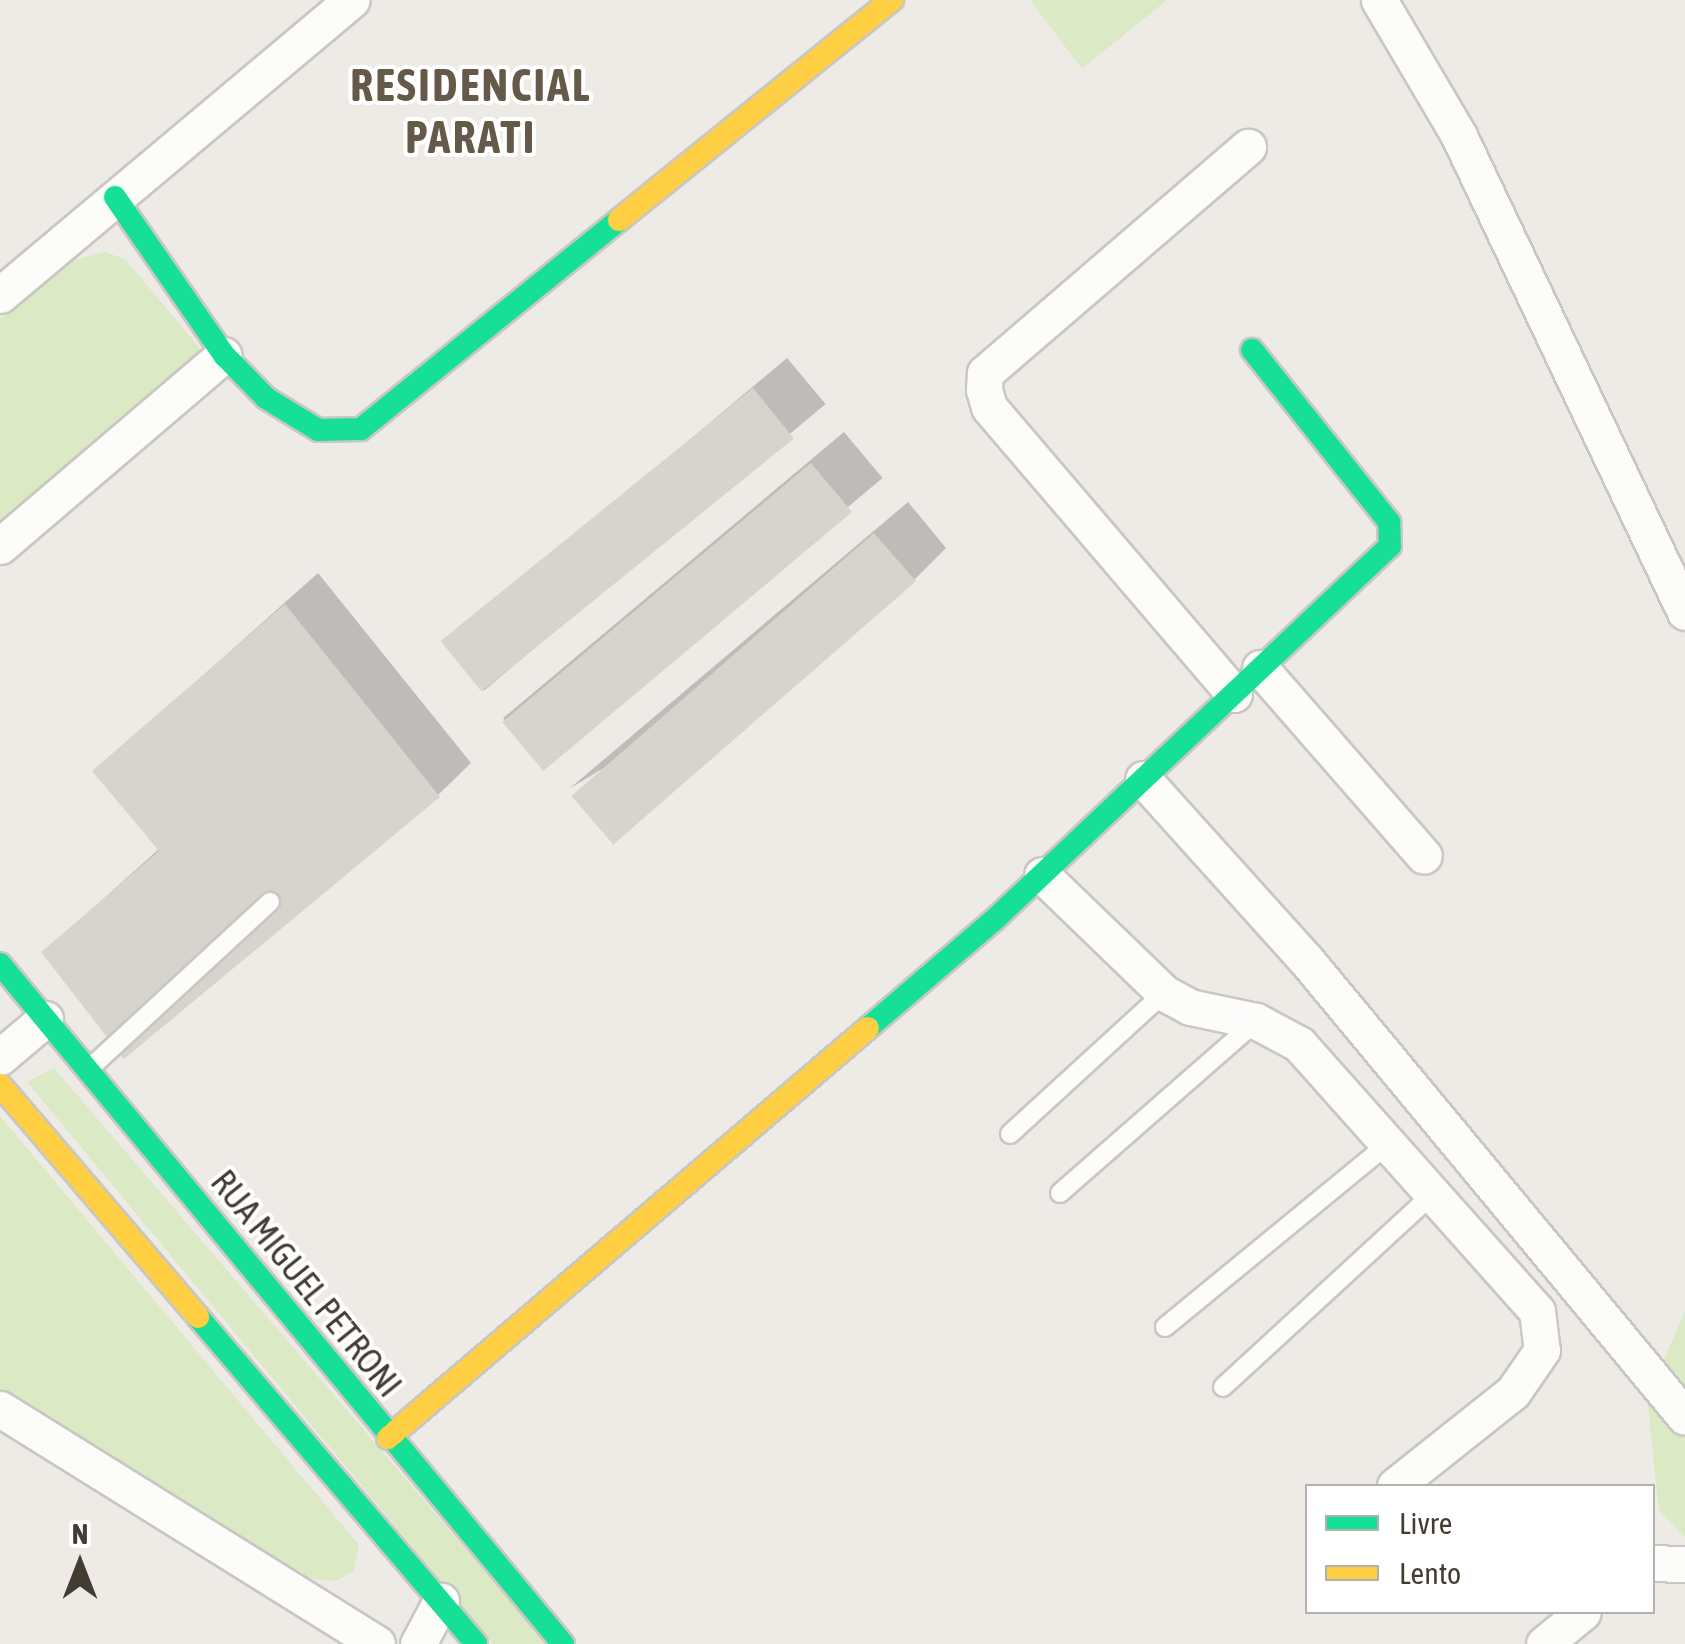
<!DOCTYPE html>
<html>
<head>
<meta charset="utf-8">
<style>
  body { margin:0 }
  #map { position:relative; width:1685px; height:1644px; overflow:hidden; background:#eeebe6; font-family:"Asap Condensed",sans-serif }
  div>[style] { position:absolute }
  .green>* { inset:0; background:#dbe9c4 }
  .shadow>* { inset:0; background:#0003; transform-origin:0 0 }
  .building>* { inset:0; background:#d7d4ce; transform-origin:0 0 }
  .roads { filter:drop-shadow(2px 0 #cac7c2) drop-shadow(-2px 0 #cac7c2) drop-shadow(0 2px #cac7c2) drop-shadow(0 -2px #cac7c2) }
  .lane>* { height:18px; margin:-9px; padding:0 9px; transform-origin:9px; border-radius:9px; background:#fcfcfb }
  .street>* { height:35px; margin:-17.5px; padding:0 17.5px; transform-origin:17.5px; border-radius:17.5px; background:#fcfcfb }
  .fast>* { height:22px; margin:-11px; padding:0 11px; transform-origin:11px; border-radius:11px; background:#16e098 }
  .slow>* { height:22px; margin:-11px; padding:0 11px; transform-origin:11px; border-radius:11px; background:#ffcf43 }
  span { translate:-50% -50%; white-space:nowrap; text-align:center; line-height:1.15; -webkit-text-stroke:8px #fff; paint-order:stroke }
  .street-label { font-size:35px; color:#423c32 }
  .district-label { font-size:45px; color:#655a4a; font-weight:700; letter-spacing:2.5px }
  .legend { position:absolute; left:1305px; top:1484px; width:350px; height:130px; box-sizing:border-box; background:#fff; border:2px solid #b3b1ad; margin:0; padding:12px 18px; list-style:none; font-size:30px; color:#423c32 }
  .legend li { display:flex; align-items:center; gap:20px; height:50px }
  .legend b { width:50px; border:2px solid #b3b1ad }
  .north { position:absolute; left:30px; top:1514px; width:100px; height:100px; -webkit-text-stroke:8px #fff; paint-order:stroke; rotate:0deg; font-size:28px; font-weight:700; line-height:40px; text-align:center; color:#423c32 }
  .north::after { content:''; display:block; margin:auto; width:35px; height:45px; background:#423c32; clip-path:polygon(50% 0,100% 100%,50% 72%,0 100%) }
</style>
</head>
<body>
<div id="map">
  <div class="green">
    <i style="clip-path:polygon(1030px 0,1167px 0,1082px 69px)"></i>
    <i style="clip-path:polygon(105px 252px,125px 259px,205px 354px,0 522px,0 319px,65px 262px)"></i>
    <i style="clip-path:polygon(54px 1068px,547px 1644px,493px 1644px,27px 1082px)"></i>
    <i style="clip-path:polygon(0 1116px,359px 1545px,354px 1571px,336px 1581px,312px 1579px,0 1397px)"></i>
    <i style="clip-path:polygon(1685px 1311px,1685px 1537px,1659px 1510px,1647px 1398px)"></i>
  </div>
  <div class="shadow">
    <i style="left:787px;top:358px;width:60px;height:446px;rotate:50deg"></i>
    <i style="left:844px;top:432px;width:60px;height:445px;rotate:50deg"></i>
    <i style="clip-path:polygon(908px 502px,946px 548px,914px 580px,569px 789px)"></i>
    <i style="clip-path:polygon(318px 573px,471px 763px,438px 795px,44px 952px,160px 848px,95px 772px)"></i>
  </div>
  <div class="building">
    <i style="left:753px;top:388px;width:65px;height:402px;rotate:51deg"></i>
    <i style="left:811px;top:463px;width:64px;height:403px;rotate:50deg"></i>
    <i style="left:874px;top:533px;width:64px;height:401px;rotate:49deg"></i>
    <i style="clip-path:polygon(285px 604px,440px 797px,124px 1059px,41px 952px,159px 851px,92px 771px)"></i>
  </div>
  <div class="roads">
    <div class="lane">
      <i style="left:90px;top:1068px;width:245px;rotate:-42.7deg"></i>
      <i style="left:1010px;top:1134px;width:209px;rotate:-42.5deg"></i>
      <i style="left:1060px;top:1193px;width:259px;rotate:-41.2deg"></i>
      <i style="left:1165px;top:1327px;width:290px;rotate:-39.4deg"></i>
      <i style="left:1223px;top:1387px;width:287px;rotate:-42.6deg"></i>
    </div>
    <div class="street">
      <i style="left:1379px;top:0;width:158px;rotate:59.5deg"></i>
      <i style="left:1459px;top:136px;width:527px;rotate:64.6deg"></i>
      <i style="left:0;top:295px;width:459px;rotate:-40deg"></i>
      <i style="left:0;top:546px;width:294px;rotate:-40.5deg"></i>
      <i style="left:1260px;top:668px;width:249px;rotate:48.9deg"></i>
      <i style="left:1234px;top:694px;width:377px;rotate:-130.5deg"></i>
      <i style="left:989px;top:407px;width:18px;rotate:-106deg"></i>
      <i style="left:984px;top:390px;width:17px;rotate:-87deg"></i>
      <i style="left:985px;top:373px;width:347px;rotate:-40.7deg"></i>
      <i style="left:1143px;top:779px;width:245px;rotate:48deg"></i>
      <i style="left:1307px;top:961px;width:592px;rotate:50.34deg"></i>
      <i style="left:1042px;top:875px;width:170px;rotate:44deg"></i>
      <i style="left:1164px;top:993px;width:30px;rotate:28deg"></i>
      <i style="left:1190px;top:1007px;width:67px;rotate:12deg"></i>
      <i style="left:1256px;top:1021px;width:49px;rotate:28.1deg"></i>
      <i style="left:1299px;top:1044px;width:358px;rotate:48.3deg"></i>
      <i style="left:1537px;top:1311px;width:39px;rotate:83deg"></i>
      <i style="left:1542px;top:1350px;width:51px;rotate:124.6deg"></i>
      <i style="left:1513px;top:1392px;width:151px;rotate:141.5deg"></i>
      <i style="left:0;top:1057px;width:59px;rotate:-40.2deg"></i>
      <i style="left:0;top:1409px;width:444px;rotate:31.9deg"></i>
      <i style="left:1652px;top:1563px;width:33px;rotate:2deg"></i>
      <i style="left:418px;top:1644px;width:49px;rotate:-61.9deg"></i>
      <i style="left:1544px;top:1644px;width:50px;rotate:-39.4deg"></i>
    </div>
    <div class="fast">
      <i style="left:115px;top:197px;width:192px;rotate:55.4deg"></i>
      <i style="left:224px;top:355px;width:60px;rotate:45.7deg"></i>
      <i style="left:266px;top:398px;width:61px;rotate:31.6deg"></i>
      <i style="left:318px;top:430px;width:43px;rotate:-1.3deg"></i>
      <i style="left:361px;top:429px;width:332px;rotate:-39deg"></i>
      <i style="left:0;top:964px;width:883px;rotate:50.38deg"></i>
      <i style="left:868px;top:1028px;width:165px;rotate:-40.6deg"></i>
      <i style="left:993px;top:921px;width:546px;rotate:-43.37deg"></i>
      <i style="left:1390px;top:546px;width:24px;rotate:-92deg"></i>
      <i style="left:1389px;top:522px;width:220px;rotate:-128.5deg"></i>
      <i style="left:198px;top:1317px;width:429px;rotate:49.6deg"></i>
    </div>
    <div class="slow">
      <i style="left:619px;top:220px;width:351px;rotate:-38.9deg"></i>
      <i style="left:0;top:1085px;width:305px;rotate:49.5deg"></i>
      <i style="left:388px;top:1438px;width:631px;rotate:-40.5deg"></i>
    </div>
  </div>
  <div class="street-label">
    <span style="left:307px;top:1283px;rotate:51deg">RUA MIGUEL PETRONI</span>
  </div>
  <div class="district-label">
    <span style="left:471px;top:112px">RESIDENCIAL<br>PARATI</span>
  </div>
  <ul class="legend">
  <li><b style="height:12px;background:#16e098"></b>Livre</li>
  <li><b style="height:12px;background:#ffcf43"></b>Lento</li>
  </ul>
  <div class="north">N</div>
</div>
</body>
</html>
